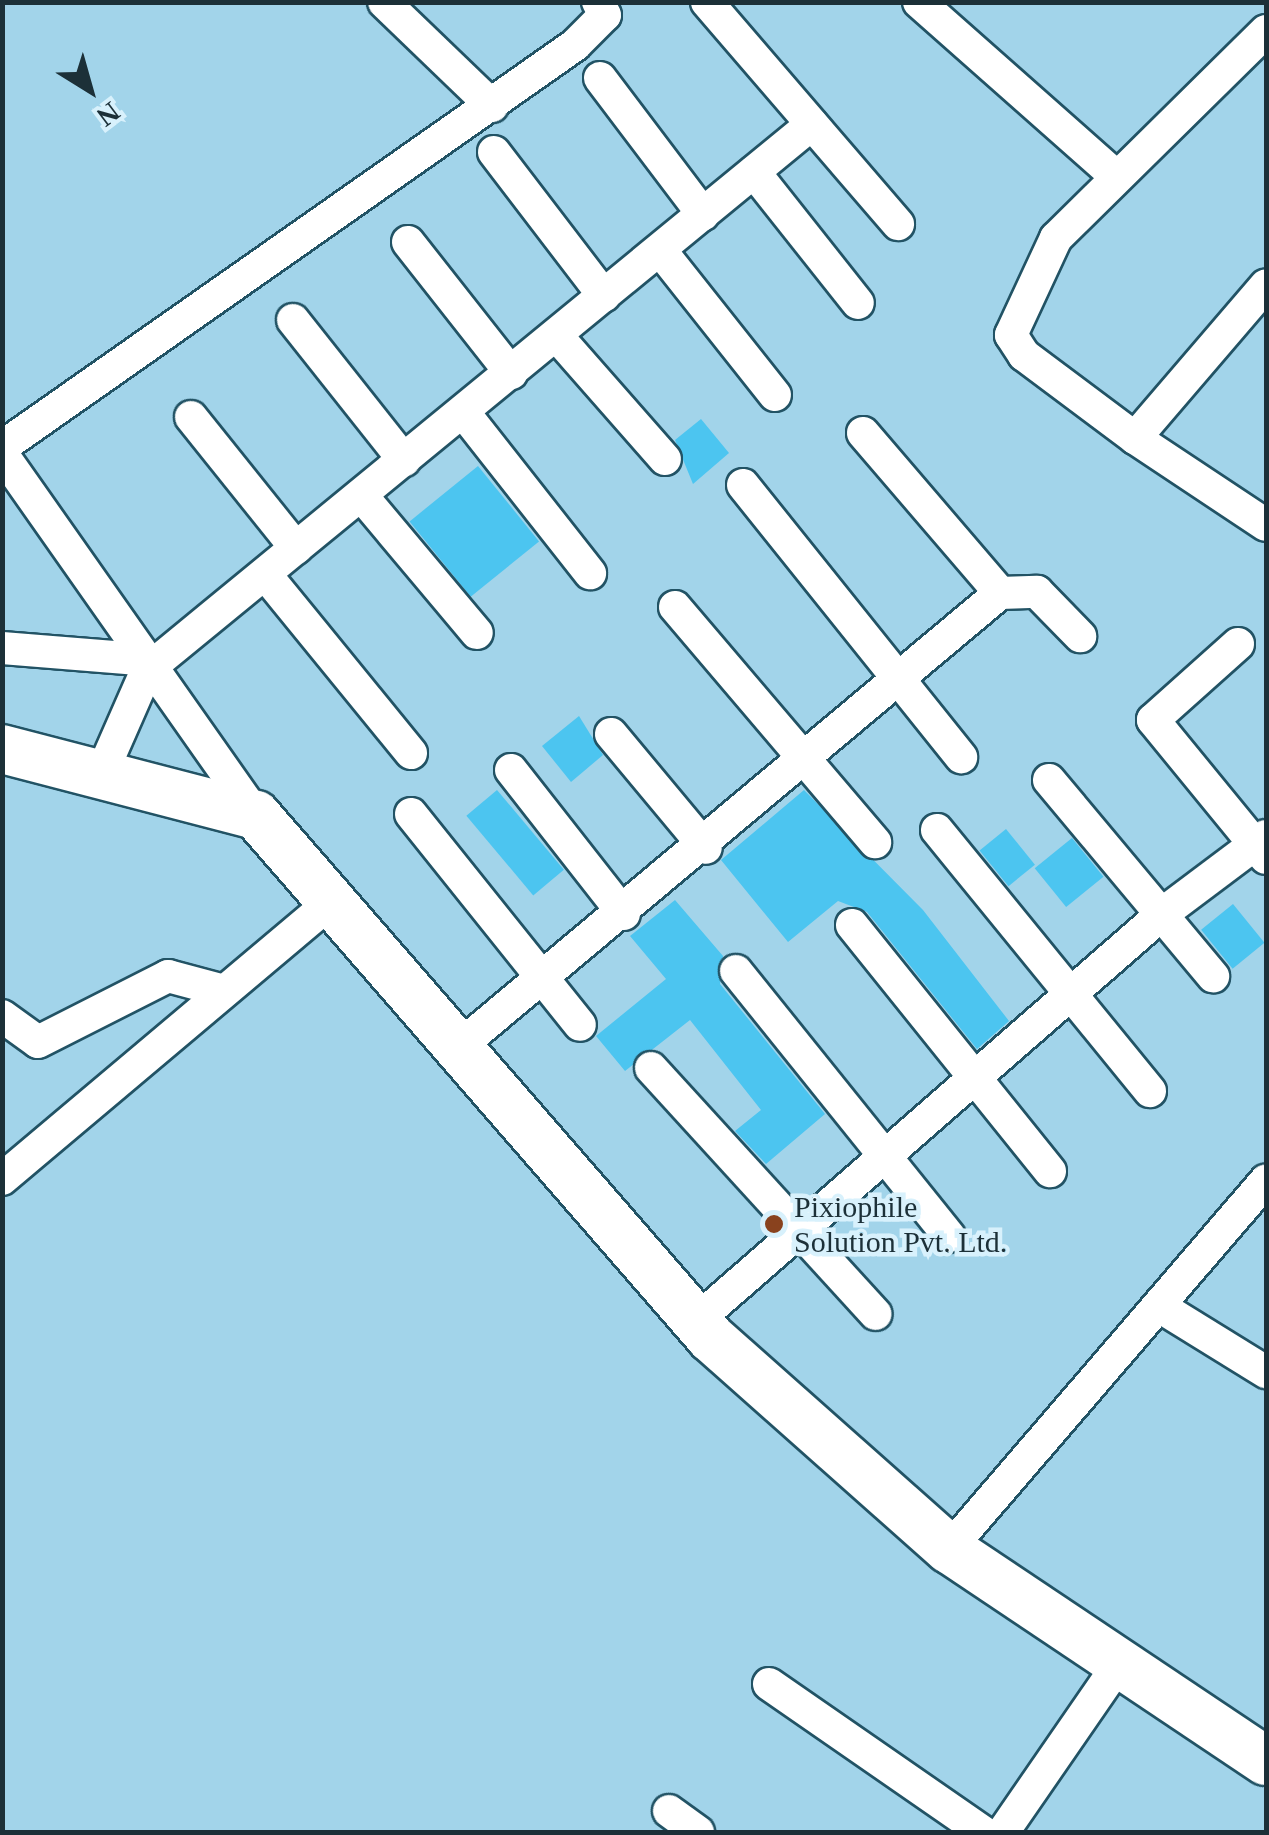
<!DOCTYPE html>
<html>
<head>
<meta charset="utf-8">
<style>
  body { margin:0 }
  #map { position:relative; width:1269px; height:1835px; overflow:hidden; background:#a2d4ea; font-family:"Times New Roman",serif }
  div>[style] { position:absolute }
  .building>* { inset:0; background:#4cc5f0; transform-origin:0 0 }
  .roads { filter:drop-shadow(2px 0 #225365) drop-shadow(-2px 0 #225365) drop-shadow(0 2px #225365) drop-shadow(0 -2px #225365) }
  .street>* { height:32px; margin:-16px; padding:0 16px; transform-origin:16px; border-radius:16px; background:#fff }
  .secondary>* { height:48px; margin:-24px; padding:0 24px; transform-origin:24px; border-radius:24px; background:#fff }
  .dots>* { width:28px; height:28px; translate:-50% -50%; box-sizing:border-box; border:5px solid #d8f1fc; border-radius:50% }
  span { translate:-50% -50%; white-space:nowrap; text-align:center; line-height:1.15; -webkit-text-stroke:9px #d8f1fc; paint-order:stroke }
  .poi-label { font-size:30px; color:#1c3038 }
  .left { translate:0 -50%; text-align:left }
  .frame { position:absolute; inset:0; border:5px solid #1c3038; pointer-events:none }
  .north { position:absolute; left:40px; top:40px; width:100px; height:100px; -webkit-text-stroke:8px #d8f1fc; paint-order:stroke; rotate:143deg; font-size:28px; font-weight:700; line-height:40px; text-align:center; color:#1c3038 }
  .north::after { content:''; display:block; margin:auto; width:35px; height:45px; background:#1c3038; clip-path:polygon(50% 0,100% 100%,50% 72%,0 100%) }
</style>
</head>
<body>
<div id="map">
  <div class="building">
    <i style="clip-path:polygon(701px 419px,729px 453px,693px 484px,675px 440px)"></i>
    <i style="left:478px;top:466px;width:97px;height:88px;rotate:51deg"></i>
    <i style="clip-path:polygon(579px 716px,603px 755px,571px 782px,542px 746px)"></i>
    <i style="left:497px;top:790px;width:104px;height:40px;rotate:50deg"></i>
    <i style="clip-path:polygon(804px 790px,923px 910px,1009px 1021px,977px 1049px,867px 912px,838px 901px,788px 942px,721px 860px)"></i>
    <i style="left:1006px;top:829px;width:46px;height:34px;rotate:51deg"></i>
    <i style="left:1072px;top:838px;width:50px;height:48px;rotate:51deg"></i>
    <i style="clip-path:polygon(675px 900px,723px 956px,720px 984px,825px 1114px,766px 1164px,735px 1131px,761px 1110px,690px 1020px,625px 1071px,596px 1036px,666px 979px,630px 936px)"></i>
    <i style="left:1233px;top:904px;width:50px;height:41px;rotate:51deg"></i>
  </div>
  <div class="roads">
    <div class="street">
      <i style="left:384px;top:2px;width:150px;rotate:43.9deg"></i>
      <i style="left:707px;top:2px;width:293px;rotate:49.3deg"></i>
      <i style="left:919px;top:2px;width:264px;rotate:41.5deg"></i>
      <i style="left:1266px;top:31px;width:295px;rotate:135.4deg"></i>
      <i style="left:1056px;top:238px;width:107px;rotate:114.9deg"></i>
      <i style="left:1011px;top:335px;width:24px;rotate:57deg"></i>
      <i style="left:1024px;top:355px;width:139px;rotate:36.8deg"></i>
      <i style="left:1135px;top:438px;width:201px;rotate:-49.4deg"></i>
      <i style="left:600px;top:78px;width:171px;rotate:52.9deg"></i>
      <i style="left:494px;top:152px;width:181px;rotate:52.6deg"></i>
      <i style="left:754px;top:172px;width:167px;rotate:51.6deg"></i>
      <i style="left:408px;top:242px;width:167px;rotate:51.8deg"></i>
      <i style="left:660px;top:250px;width:185px;rotate:51.6deg"></i>
      <i style="left:293px;top:320px;width:179px;rotate:51.6deg"></i>
      <i style="left:556px;top:335px;width:165px;rotate:48.7deg"></i>
      <i style="left:464px;top:413px;width:204px;rotate:51.8deg"></i>
      <i style="left:191px;top:417px;width:168px;rotate:51.3deg"></i>
      <i style="left:863px;top:433px;width:211px;rotate:49.4deg"></i>
      <i style="left:1135px;top:438px;width:157px;rotate:33.6deg"></i>
      <i style="left:2px;top:447px;width:700px;rotate:-35.05deg"></i>
      <i style="left:575px;top:45px;width:42px;rotate:-45deg"></i>
      <i style="left:605px;top:15px;width:15px;rotate:-118deg"></i>
      <i style="left:2px;top:454px;width:441px;rotate:54.9deg"></i>
      <i style="left:743px;top:485px;width:349px;rotate:51.3deg"></i>
      <i style="left:361px;top:495px;width:180px;rotate:50deg"></i>
      <i style="left:265px;top:574px;width:231px;rotate:50.8deg"></i>
      <i style="left:675px;top:607px;width:309px;rotate:49.6deg"></i>
      <i style="left:1238px;top:644px;width:114px;rotate:138.2deg"></i>
      <i style="left:1153px;top:720px;width:178px;rotate:50.7deg"></i>
      <i style="left:2px;top:648px;width:137px;rotate:4.6deg"></i>
      <i style="left:611px;top:734px;width:148px;rotate:50.2deg"></i>
      <i style="left:511px;top:770px;width:183px;rotate:51.9deg"></i>
      <i style="left:100px;top:777px;width:117px;rotate:-66.3deg"></i>
      <i style="left:147px;top:670px;width:860px;rotate:-39.39deg"></i>
      <i style="left:1049px;top:780px;width:256px;rotate:50.1deg"></i>
      <i style="left:411px;top:814px;width:270px;rotate:51.3deg"></i>
      <i style="left:937px;top:830px;width:337px;rotate:50.8deg"></i>
      <i style="left:852px;top:925px;width:316px;rotate:51.2deg"></i>
      <i style="left:736px;top:971px;width:340px;rotate:51.2deg"></i>
      <i style="left:2px;top:1016px;width:44px;rotate:35.8deg"></i>
      <i style="left:38px;top:1042px;width:146px;rotate:-26.9deg"></i>
      <i style="left:168px;top:976px;width:58px;rotate:15deg"></i>
      <i style="left:455px;top:1050px;width:711px;rotate:-39.98deg"></i>
      <i style="left:1000px;top:593px;width:37px;rotate:-2deg"></i>
      <i style="left:1037px;top:592px;width:62px;rotate:45.7deg"></i>
      <i style="left:651px;top:1068px;width:333px;rotate:47.6deg"></i>
      <i style="left:2px;top:1179px;width:426px;rotate:-40.1deg"></i>
      <i style="left:1159px;top:1306px;width:126px;rotate:31.7deg"></i>
      <i style="left:696px;top:1321px;width:619px;rotate:-41.13deg"></i>
      <i style="left:1162px;top:914px;width:130px;rotate:-36.9deg"></i>
      <i style="left:949px;top:1549px;width:486px;rotate:-49.3deg"></i>
      <i style="left:769px;top:1684px;width:260px;rotate:34.7deg"></i>
      <i style="left:669px;top:1811px;width:36px;rotate:36deg"></i>
      <i style="left:1003px;top:1832px;width:208px;rotate:-55.4deg"></i>
    </div>
    <div class="secondary">
      <i style="left:2px;top:749px;width:262px;rotate:14.6deg"></i>
      <i style="left:256px;top:815px;width:693px;rotate:48.98deg"></i>
      <i style="left:711px;top:1338px;width:318px;rotate:41.6deg"></i>
      <i style="left:949px;top:1549px;width:381px;rotate:33.8deg"></i>
    </div>
  </div>
  <div class="dots">
    <i style="left:774px;top:1224px;background:#89421e"></i>
  </div>
  <div class="poi-label">
    <span class="left" style="left:794px;top:1224px">Pixiophile<br>Solution Pvt. Ltd.</span>
  </div>
  <div class="frame"></div>
  <div class="north">N</div>
</div>
</body>
</html>
